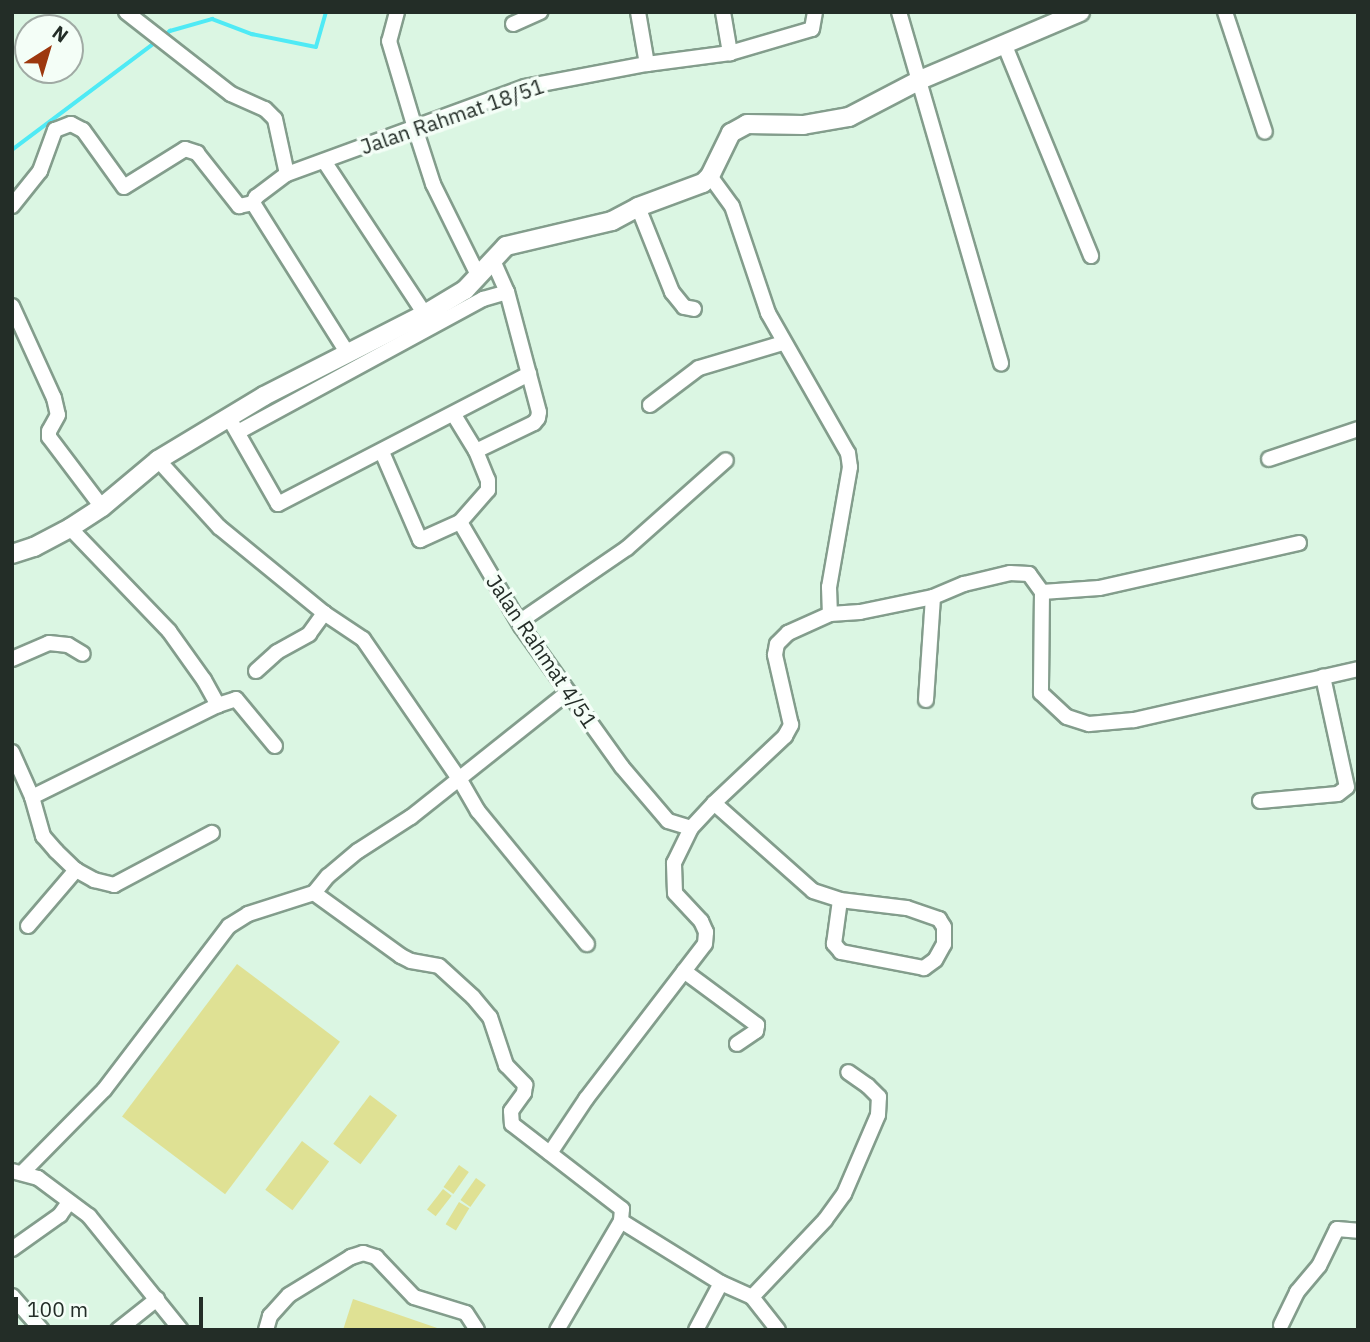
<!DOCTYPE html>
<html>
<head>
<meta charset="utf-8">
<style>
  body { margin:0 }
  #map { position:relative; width:1370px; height:1342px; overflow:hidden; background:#dbf6e3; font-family:"IBM Plex Sans",sans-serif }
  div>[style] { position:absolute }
  .green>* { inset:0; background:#dfe194; transform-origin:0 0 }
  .stream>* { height:3.5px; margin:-1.75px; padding:0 1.75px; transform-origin:1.75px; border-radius:1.75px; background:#4feaf5 }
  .roads { filter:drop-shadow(2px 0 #839d8c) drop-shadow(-2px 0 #839d8c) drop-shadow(0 2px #839d8c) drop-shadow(0 -2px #839d8c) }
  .minor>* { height:14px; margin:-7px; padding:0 7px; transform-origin:7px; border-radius:7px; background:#fff }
  .tertiary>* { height:18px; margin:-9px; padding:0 9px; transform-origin:9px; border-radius:9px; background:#fff }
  span { translate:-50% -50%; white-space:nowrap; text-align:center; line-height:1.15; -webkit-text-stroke:7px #f4fef7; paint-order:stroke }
  .street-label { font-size:21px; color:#232d27 }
  .frame { position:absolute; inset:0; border:14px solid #232d27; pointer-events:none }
  .north { position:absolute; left:14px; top:14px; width:70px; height:70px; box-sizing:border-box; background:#f4fef7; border:2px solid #a0aaa4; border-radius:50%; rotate:37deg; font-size:19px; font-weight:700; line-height:28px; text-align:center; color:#232d27 }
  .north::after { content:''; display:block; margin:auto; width:24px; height:32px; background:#9d380e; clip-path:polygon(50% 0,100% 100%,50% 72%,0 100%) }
  .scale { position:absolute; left:14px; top:1297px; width:189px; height:32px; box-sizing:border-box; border:4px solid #232d27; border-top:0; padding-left:9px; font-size:21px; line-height:24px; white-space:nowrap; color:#232d27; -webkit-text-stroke:5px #f4fef7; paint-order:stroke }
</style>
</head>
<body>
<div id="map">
  <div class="green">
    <i style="left:237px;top:964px;width:129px;height:191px;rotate:37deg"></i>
    <i style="left:370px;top:1095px;width:34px;height:61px;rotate:37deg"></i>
    <i style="left:302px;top:1141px;width:34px;height:61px;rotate:37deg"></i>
    <i style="left:459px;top:1165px;width:12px;height:27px;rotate:35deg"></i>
    <i style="left:476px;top:1178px;width:12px;height:27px;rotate:35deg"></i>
    <i style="left:443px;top:1189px;width:11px;height:26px;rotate:38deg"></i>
    <i style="left:459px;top:1202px;width:12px;height:26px;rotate:31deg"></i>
    <i style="clip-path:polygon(353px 1299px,443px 1330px,343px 1330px)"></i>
  </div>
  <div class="stream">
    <i style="left:162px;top:37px;width:10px;rotate:-37deg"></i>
    <i style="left:170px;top:31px;width:44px;rotate:-15.9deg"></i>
    <i style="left:212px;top:19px;width:43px;rotate:20.6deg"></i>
    <i style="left:252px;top:34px;width:65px;rotate:11.5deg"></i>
    <i style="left:316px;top:47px;width:36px;rotate:-74deg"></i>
    <i style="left:12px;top:150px;width:180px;rotate:-36.9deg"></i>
  </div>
  <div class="roads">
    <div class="minor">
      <i style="left:126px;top:12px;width:133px;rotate:38deg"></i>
      <i style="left:231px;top:94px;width:37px;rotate:24deg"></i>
      <i style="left:265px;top:109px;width:14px;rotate:45deg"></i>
      <i style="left:275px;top:119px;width:56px;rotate:77.7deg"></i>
      <i style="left:397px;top:12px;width:30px;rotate:105deg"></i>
      <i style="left:389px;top:41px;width:88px;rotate:73.4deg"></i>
      <i style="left:414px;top:125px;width:62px;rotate:72.1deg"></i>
      <i style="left:433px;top:184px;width:102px;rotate:63.7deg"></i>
      <i style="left:638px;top:12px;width:53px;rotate:80.2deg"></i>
      <i style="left:723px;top:12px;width:42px;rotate:80.3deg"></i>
      <i style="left:899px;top:12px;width:366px;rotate:73.8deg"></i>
      <i style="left:1225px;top:12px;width:126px;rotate:71.6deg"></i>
      <i style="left:513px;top:24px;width:30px;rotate:-24deg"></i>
      <i style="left:1005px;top:46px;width:227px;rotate:67.7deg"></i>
      <i style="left:324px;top:161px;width:183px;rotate:56.6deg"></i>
      <i style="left:710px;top:176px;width:37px;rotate:54deg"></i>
      <i style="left:732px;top:206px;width:113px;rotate:71.4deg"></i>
      <i style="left:768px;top:313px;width:161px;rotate:60.3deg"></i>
      <i style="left:848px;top:453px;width:14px;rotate:82deg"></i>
      <i style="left:850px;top:467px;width:122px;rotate:99.9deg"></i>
      <i style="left:829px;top:587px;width:27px;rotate:88deg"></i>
      <i style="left:253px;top:203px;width:7px;rotate:-63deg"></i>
      <i style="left:256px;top:197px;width:39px;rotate:-37deg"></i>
      <i style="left:287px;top:174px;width:253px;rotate:-20.1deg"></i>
      <i style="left:525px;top:87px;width:124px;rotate:-10.7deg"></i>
      <i style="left:647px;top:64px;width:84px;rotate:-7.5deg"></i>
      <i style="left:730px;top:53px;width:85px;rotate:-16.3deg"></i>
      <i style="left:812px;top:29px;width:17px;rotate:-80deg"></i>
      <i style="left:253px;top:203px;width:178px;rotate:57.8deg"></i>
      <i style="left:12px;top:206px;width:45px;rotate:-51.3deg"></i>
      <i style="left:40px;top:171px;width:44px;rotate:-69.9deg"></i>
      <i style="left:55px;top:130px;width:17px;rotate:-21deg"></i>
      <i style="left:71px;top:124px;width:13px;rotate:27deg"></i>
      <i style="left:83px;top:130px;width:70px;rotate:54.3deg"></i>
      <i style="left:124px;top:187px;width:72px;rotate:-31.9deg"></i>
      <i style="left:185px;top:149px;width:13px;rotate:18deg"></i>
      <i style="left:197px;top:153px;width:68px;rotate:51.6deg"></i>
      <i style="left:239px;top:206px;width:14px;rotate:-12deg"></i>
      <i style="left:638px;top:207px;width:92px;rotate:68.2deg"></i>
      <i style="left:672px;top:292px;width:19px;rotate:51deg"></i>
      <i style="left:684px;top:307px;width:10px;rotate:11deg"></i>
      <i style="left:12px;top:306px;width:101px;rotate:65.5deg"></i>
      <i style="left:54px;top:398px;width:17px;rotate:77deg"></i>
      <i style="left:58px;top:415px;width:18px;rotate:119deg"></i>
      <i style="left:49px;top:431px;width:6px;rotate:90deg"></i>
      <i style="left:49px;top:437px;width:88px;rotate:52.9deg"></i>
      <i style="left:650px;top:405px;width:61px;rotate:-37.1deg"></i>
      <i style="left:699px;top:368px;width:88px;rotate:-16.6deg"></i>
      <i style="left:454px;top:415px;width:42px;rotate:58.6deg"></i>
      <i style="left:476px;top:451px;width:64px;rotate:-25.8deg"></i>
      <i style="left:534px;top:423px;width:6px;rotate:-51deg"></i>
      <i style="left:538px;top:418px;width:6px;rotate:-81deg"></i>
      <i style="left:539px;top:412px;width:124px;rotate:-104.9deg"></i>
      <i style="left:507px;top:292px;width:36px;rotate:-114deg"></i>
      <i style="left:229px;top:418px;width:99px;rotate:60.3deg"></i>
      <i style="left:278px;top:504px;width:283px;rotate:-27.4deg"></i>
      <i style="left:238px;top:432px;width:279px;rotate:-28.5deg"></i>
      <i style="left:483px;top:299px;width:25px;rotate:-16deg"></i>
      <i style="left:476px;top:451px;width:31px;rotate:68deg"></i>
      <i style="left:488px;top:480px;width:10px;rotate:90deg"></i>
      <i style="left:488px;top:490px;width:43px;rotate:131.2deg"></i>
      <i style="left:460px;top:522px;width:121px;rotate:59.6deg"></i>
      <i style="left:521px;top:626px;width:173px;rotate:54.4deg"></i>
      <i style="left:622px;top:767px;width:71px;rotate:49.6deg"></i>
      <i style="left:668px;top:821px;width:24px;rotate:17deg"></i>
      <i style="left:382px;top:452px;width:96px;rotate:66.6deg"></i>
      <i style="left:420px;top:540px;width:44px;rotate:-24.2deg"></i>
      <i style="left:1269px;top:459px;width:94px;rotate:-18.6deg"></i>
      <i style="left:158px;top:460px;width:91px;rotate:47.7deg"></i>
      <i style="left:219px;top:527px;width:136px;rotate:39.3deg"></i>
      <i style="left:324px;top:613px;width:47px;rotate:33.7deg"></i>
      <i style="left:363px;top:639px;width:171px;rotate:55.5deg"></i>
      <i style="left:460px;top:780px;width:36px;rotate:60deg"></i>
      <i style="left:478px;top:811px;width:172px;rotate:50.7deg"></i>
      <i style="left:70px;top:528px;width:143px;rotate:46.1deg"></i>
      <i style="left:169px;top:631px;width:60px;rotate:54.5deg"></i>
      <i style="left:204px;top:680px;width:29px;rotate:61deg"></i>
      <i style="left:1299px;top:543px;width:205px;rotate:167.3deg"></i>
      <i style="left:1099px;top:588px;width:57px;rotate:176deg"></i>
      <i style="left:1042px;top:592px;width:101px;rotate:90.6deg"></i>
      <i style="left:1041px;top:693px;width:35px;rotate:43deg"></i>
      <i style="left:1067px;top:717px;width:23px;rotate:18deg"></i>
      <i style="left:1089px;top:724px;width:45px;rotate:-5.1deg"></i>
      <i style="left:1134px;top:720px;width:230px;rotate:-12.8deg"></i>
      <i style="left:519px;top:622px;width:131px;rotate:-34.4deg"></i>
      <i style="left:627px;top:548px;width:132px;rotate:-41.6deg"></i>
      <i style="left:12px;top:659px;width:40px;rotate:-23.4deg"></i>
      <i style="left:49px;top:643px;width:19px;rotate:6deg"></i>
      <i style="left:68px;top:645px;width:17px;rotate:31deg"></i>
      <i style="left:256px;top:671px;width:28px;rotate:-42deg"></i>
      <i style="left:277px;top:652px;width:37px;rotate:-29deg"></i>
      <i style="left:309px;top:634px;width:26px;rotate:-54deg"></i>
      <i style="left:926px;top:700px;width:103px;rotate:-86.1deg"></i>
      <i style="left:12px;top:752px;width:49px;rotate:66deg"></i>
      <i style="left:32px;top:797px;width:208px;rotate:-26.3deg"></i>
      <i style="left:218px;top:705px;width:19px;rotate:-18deg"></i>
      <i style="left:236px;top:699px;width:61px;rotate:50.3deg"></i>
      <i style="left:32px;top:797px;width:41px;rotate:74.2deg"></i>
      <i style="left:43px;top:836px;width:20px;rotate:49deg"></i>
      <i style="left:56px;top:851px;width:28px;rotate:44deg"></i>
      <i style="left:76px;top:870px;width:21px;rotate:29deg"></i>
      <i style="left:94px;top:880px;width:21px;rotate:14deg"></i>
      <i style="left:114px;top:885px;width:111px;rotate:-28deg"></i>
      <i style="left:1260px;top:801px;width:78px;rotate:-5.1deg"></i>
      <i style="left:1338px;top:794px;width:11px;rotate:-38deg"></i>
      <i style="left:1347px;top:787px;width:113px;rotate:-102.3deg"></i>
      <i style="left:714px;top:803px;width:98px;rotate:-43.3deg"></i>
      <i style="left:785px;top:736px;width:13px;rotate:-61deg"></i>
      <i style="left:791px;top:725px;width:72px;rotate:-102.9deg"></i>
      <i style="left:775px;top:655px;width:11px;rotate:-80deg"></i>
      <i style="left:777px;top:644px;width:16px;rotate:-45deg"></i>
      <i style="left:788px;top:633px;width:46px;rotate:-24.3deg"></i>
      <i style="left:830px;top:614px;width:30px;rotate:-4deg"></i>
      <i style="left:860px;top:612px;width:75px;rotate:-11.6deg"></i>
      <i style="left:933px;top:597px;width:34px;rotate:-23deg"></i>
      <i style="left:964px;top:584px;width:47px;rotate:-13.4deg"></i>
      <i style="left:1010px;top:573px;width:19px;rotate:3deg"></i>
      <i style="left:1029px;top:574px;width:22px;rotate:54deg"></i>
      <i style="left:314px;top:893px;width:22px;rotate:-51deg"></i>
      <i style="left:328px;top:876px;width:39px;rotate:-40deg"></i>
      <i style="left:358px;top:851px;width:63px;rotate:-32.7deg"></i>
      <i style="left:411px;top:817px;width:199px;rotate:-38.5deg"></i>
      <i style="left:28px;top:926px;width:74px;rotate:-49.4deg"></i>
      <i style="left:684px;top:971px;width:91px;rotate:36.5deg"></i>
      <i style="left:757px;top:1025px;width:6px;rotate:99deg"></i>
      <i style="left:756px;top:1031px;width:23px;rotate:146deg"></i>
      <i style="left:550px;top:1153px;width:65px;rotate:-56.3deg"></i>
      <i style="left:586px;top:1099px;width:195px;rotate:-52.5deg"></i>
      <i style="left:705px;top:944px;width:12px;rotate:-85deg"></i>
      <i style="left:706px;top:932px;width:12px;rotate:-114deg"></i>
      <i style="left:701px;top:921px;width:38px;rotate:-133deg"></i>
      <i style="left:675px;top:893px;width:30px;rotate:-92deg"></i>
      <i style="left:674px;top:863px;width:39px;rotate:-64deg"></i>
      <i style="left:691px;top:828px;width:34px;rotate:-47deg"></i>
      <i style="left:714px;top:803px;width:132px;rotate:41.6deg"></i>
      <i style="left:813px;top:891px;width:28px;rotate:18deg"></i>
      <i style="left:840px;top:900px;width:67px;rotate:6.8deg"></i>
      <i style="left:907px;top:908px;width:34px;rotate:19deg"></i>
      <i style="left:939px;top:919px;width:9px;rotate:58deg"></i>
      <i style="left:944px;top:927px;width:17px;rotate:90deg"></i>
      <i style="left:944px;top:944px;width:18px;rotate:119deg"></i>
      <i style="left:935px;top:960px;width:14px;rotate:144deg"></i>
      <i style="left:924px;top:968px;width:85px;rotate:-169.1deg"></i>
      <i style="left:841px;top:952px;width:11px;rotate:-131deg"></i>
      <i style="left:834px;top:944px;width:44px;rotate:-82.2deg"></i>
      <i style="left:12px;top:1171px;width:27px;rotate:15deg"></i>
      <i style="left:38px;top:1178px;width:64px;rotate:36.7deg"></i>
      <i style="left:89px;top:1216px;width:146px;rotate:51.1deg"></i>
      <i style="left:23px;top:1172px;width:115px;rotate:-45.4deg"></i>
      <i style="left:104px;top:1090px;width:206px;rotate:-52.7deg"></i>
      <i style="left:229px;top:926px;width:22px;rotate:-32deg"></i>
      <i style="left:248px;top:914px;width:69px;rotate:-17.7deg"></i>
      <i style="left:314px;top:893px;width:107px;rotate:35.9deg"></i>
      <i style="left:401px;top:956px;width:11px;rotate:27deg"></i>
      <i style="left:411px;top:961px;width:28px;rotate:10deg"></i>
      <i style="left:439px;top:966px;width:46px;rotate:42.4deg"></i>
      <i style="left:473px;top:997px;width:26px;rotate:50deg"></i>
      <i style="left:490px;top:1017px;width:51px;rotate:71.6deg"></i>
      <i style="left:506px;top:1065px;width:28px;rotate:46deg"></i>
      <i style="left:525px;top:1085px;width:8px;rotate:97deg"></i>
      <i style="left:524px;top:1093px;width:22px;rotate:126deg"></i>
      <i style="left:511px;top:1111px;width:13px;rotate:86deg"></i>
      <i style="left:512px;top:1124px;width:139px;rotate:37.7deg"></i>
      <i style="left:622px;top:1209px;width:12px;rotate:95deg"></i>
      <i style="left:621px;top:1221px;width:126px;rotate:120.4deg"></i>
      <i style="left:621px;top:1221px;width:118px;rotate:31.8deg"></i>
      <i style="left:721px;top:1283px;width:34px;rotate:24deg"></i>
      <i style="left:752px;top:1297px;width:106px;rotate:-46.5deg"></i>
      <i style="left:825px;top:1220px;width:32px;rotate:-54deg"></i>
      <i style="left:844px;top:1194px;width:86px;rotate:-66.7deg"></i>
      <i style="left:878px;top:1115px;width:18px;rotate:-87deg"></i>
      <i style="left:879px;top:1097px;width:16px;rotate:-135deg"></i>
      <i style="left:868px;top:1086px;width:24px;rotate:-145deg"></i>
      <i style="left:12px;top:1249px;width:59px;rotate:-35.3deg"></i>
      <i style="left:60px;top:1215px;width:16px;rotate:-55deg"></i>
      <i style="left:12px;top:1296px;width:45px;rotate:48.6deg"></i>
      <i style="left:752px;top:1297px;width:42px;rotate:51.8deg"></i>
      <i style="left:1281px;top:1325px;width:37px;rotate:-64deg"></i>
      <i style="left:1297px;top:1292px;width:34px;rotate:-50deg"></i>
      <i style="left:1319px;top:1266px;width:41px;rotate:-64.1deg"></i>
      <i style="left:1337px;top:1229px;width:21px;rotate:5deg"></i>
      <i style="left:118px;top:1330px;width:50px;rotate:-38.5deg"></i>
      <i style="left:266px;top:1330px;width:15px;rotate:-74deg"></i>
      <i style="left:270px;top:1316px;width:28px;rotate:-48deg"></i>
      <i style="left:289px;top:1295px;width:73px;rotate:-31.5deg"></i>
      <i style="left:351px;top:1257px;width:13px;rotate:-18deg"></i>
      <i style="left:363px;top:1253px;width:14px;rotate:17deg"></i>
      <i style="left:376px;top:1257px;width:55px;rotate:46.5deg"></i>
      <i style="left:414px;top:1297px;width:54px;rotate:17.1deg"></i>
      <i style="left:466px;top:1313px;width:20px;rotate:57deg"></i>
      <i style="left:696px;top:1330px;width:53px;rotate:-62deg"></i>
    </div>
    <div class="tertiary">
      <i style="left:12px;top:554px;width:23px;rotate:-18deg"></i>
      <i style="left:34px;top:547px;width:41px;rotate:-27.8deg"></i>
      <i style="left:70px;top:528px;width:38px;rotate:-33deg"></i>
      <i style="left:102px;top:507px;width:73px;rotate:-40deg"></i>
      <i style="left:158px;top:460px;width:124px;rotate:-31.1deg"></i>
      <i style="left:264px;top:396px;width:181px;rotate:-27deg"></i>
      <i style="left:425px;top:314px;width:47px;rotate:-31deg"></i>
      <i style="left:465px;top:290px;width:60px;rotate:-47deg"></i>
      <i style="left:506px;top:246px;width:109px;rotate:-13.3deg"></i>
      <i style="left:612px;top:221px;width:30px;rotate:-28deg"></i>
      <i style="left:638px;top:207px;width:69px;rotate:-20.3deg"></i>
      <i style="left:703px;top:183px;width:10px;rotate:-45deg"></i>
      <i style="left:710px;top:176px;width:48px;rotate:-64deg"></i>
      <i style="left:731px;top:133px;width:18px;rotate:-29deg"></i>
      <i style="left:747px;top:124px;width:56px;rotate:1deg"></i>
      <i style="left:803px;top:125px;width:47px;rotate:-9.9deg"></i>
      <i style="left:849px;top:117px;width:80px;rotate:-27.5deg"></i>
      <i style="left:920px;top:80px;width:174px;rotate:-23deg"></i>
    </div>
  </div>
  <div class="street-label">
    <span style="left:452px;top:116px;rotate:-19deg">Jalan Rahmat 18/51</span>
    <span style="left:542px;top:651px;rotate:56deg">Jalan Rahmat 4/51</span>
  </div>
  <div class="frame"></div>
  <div class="north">N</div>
  <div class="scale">100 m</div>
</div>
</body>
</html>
